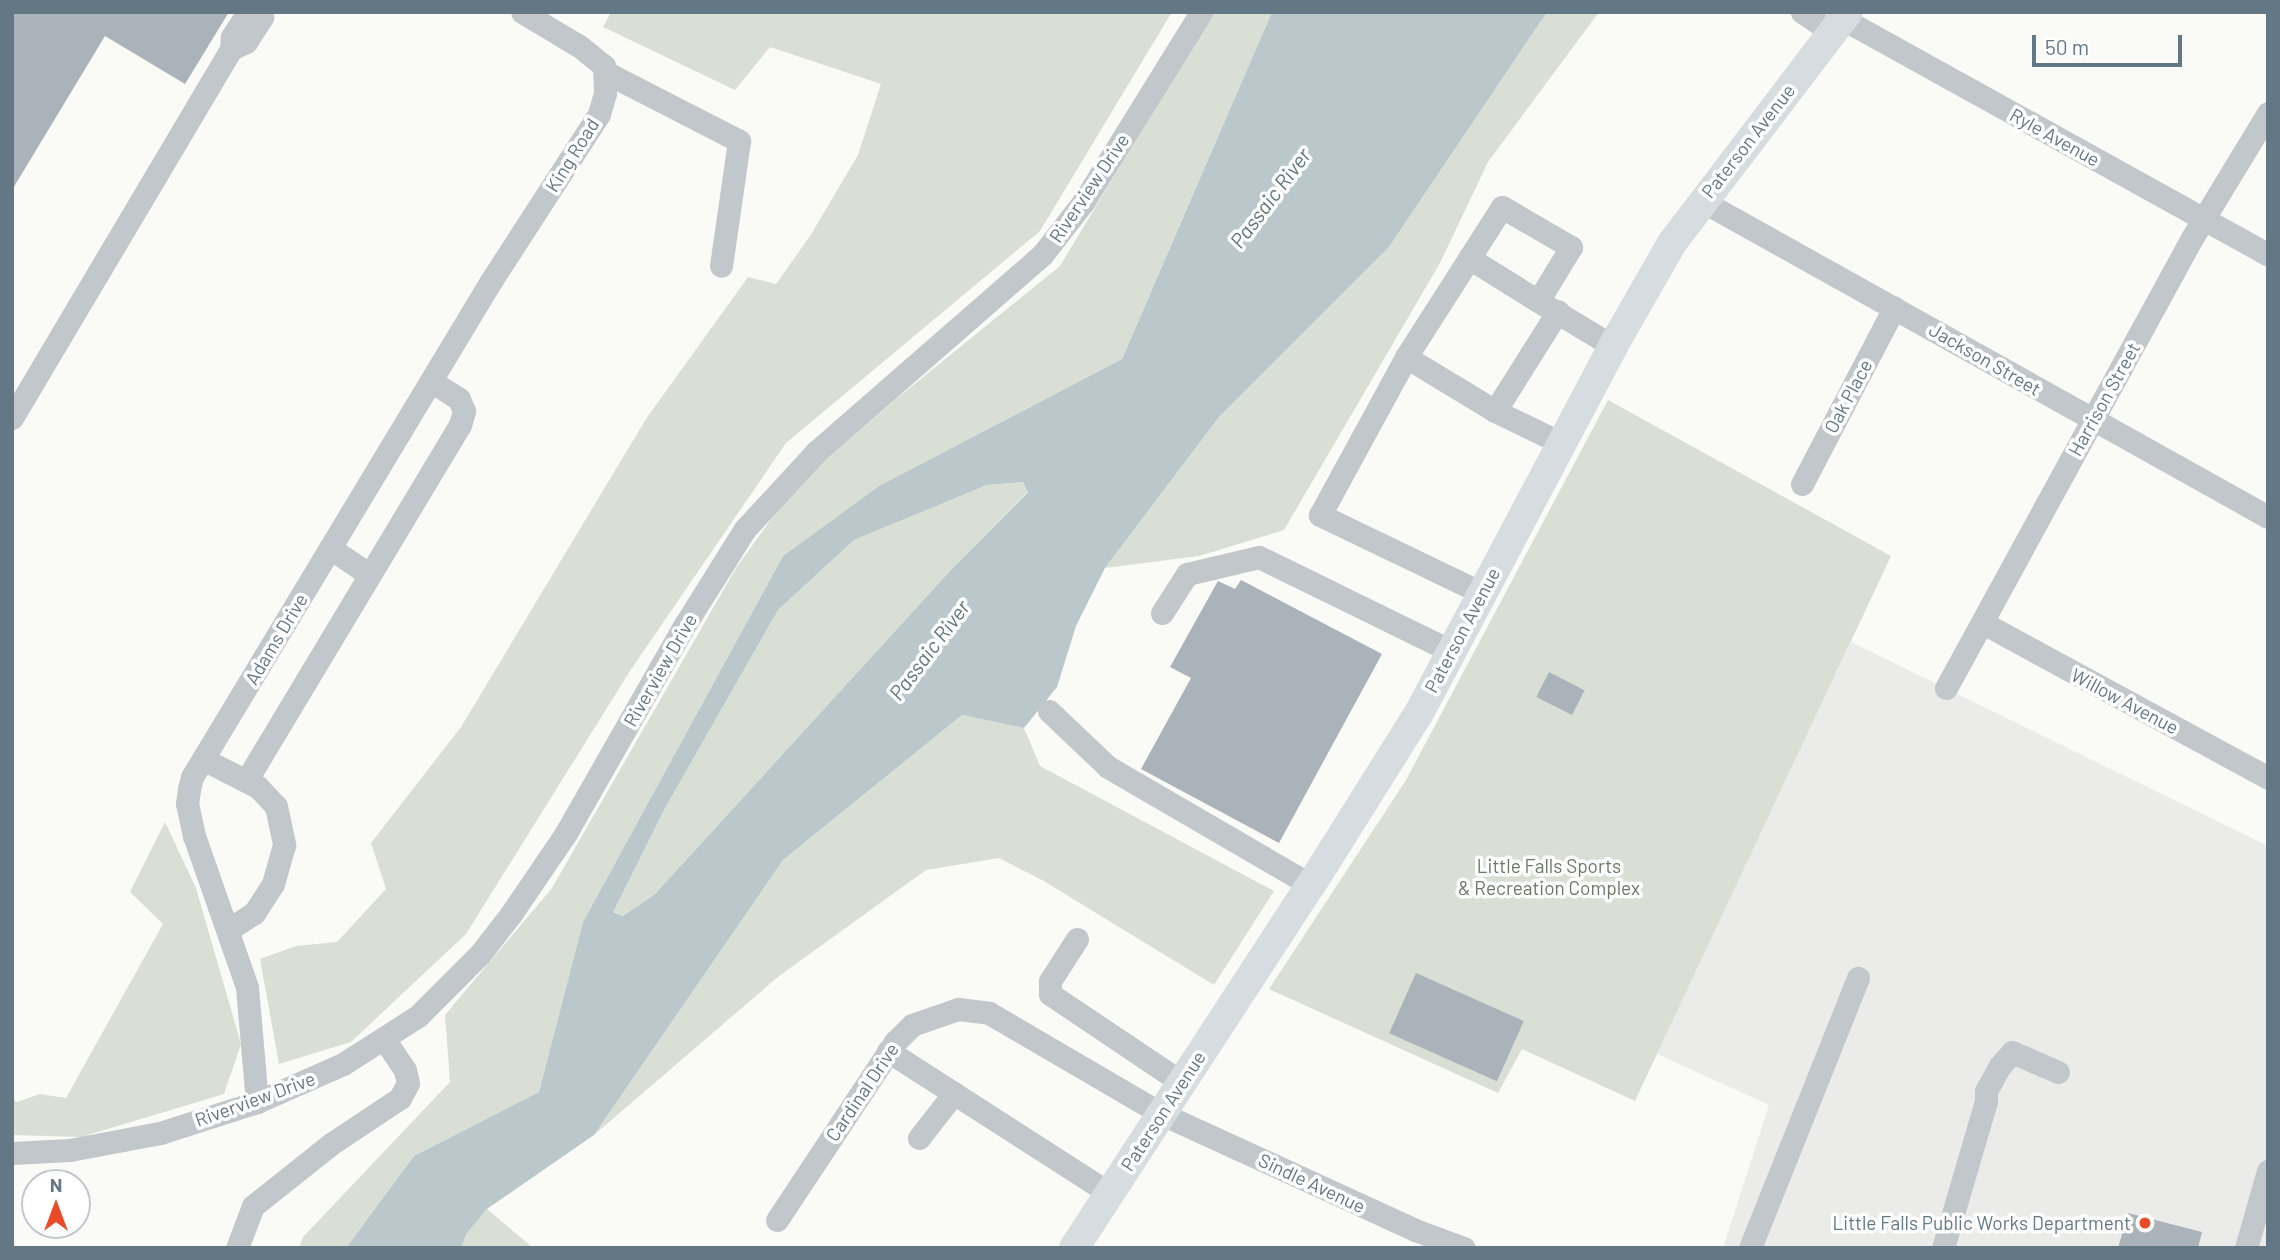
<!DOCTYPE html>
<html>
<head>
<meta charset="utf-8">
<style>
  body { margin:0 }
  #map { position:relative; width:2280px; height:1260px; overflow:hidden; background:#fafaf7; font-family:Barlow,sans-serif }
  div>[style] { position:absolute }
  .built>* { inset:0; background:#ebebea }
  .green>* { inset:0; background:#dadfd6 }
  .water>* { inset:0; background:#bac8cb }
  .building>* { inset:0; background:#a9b3b9; transform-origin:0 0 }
  .minor>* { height:23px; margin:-11.5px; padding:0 11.5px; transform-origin:11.5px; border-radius:11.5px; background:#c2c7cb }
  .major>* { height:30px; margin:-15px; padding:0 15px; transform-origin:15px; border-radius:15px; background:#d6dcdf }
  .dots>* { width:19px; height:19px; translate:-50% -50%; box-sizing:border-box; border:4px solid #fff; border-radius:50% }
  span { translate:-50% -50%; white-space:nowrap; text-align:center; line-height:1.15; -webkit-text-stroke:7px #fff; paint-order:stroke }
  .street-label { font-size:19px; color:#637784 }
  .park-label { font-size:19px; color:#687a63 }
  .poi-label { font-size:19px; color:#637784 }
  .right { translate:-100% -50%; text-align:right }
  .water-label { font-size:21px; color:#5e767d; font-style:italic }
  .frame { position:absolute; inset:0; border:14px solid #637784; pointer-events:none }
  .north { position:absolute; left:21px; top:1169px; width:70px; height:70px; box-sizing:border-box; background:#fff; border:2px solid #c1c9ce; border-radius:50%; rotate:0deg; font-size:19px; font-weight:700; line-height:28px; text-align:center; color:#637784 }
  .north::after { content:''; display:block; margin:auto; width:24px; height:32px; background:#eb4a26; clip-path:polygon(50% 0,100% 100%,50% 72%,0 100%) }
  .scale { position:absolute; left:2032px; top:35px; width:150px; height:32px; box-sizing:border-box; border:4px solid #637784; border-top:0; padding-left:9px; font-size:21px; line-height:24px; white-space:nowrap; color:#637784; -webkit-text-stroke:5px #fff; paint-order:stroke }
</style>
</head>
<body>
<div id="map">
  <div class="built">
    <i style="clip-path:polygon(1851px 642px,2268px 846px,2268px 1248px,1723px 1248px,1769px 1105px,1657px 1054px)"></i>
  </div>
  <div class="green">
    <i style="clip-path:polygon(611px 12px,1172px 12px,1040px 231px,786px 443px,630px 671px,466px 934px,351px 1042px,279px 1064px,260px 959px,296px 946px,337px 942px,386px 889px,371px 843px,461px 727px,646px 419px,748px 277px,776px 284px,810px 236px,858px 155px,881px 84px,770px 47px,735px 90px,603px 27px)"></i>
    <i style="clip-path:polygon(1213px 12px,1272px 12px,1122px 359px,879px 486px,783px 556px,583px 922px,539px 1092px,414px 1156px,346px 1248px,299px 1248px,303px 1237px,450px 1082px,445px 1015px,552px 888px,736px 568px,795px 486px,896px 399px,1060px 266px)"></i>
    <i style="clip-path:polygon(1547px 12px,1599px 12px,1488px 162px,1440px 263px,1284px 530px,1199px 556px,1105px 568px,1219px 417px,1389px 247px)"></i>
    <i style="clip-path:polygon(1608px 400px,1891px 556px,1635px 1101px,1522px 1049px,1498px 1093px,1269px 989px,1406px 780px)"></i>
    <i style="clip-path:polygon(1023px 482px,1028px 491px,950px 571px,655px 894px,623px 916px,612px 911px,664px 810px,778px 610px,854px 540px,987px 485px)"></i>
    <i style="clip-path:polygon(962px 715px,1024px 728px,1040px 766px,1274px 891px,1214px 985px,1042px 880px,999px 858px,926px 870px,779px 976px,594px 1135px,783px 860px)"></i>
    <i style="clip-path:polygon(165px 822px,196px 888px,241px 1044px,224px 1094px,81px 1137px,12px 1135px,12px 1099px,17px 1102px,40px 1094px,66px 1098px,163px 924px,130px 892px)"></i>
    <i style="clip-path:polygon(487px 1209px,533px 1248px,461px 1248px,465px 1234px)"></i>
  </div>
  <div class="water">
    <i style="clip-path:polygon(evenodd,1272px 12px,1547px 12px,1389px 247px,1219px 417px,1105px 568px,1076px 626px,1057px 687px,1024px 728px,962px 715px,783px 860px,594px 1135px,487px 1209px,466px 1234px,461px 1248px,346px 1248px,414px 1156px,539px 1092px,583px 922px,783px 556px,879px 486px,1122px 359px,1272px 12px,1023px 482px,1028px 492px,950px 571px,655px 894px,623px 916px,613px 912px,664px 810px,778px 610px,854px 540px,987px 485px,1023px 482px)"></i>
  </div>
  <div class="building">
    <i style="clip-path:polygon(12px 12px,229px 12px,185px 84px,105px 36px,12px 190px)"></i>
    <i style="clip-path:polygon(1241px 580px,1382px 654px,1279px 843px,1141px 769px,1191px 678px,1170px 667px,1218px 581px,1235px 589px)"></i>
    <i style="left:1549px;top:672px;width:40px;height:28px;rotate:27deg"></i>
    <i style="left:1416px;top:973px;width:118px;height:66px;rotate:24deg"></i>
    <i style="clip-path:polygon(2128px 1213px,2202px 1232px,2198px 1248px,2118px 1248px)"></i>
  </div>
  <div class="minor">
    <i style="left:248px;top:12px;width:30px;rotate:123deg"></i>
    <i style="left:232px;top:37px;width:12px;rotate:95deg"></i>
    <i style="left:231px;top:49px;width:17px;rotate:-25deg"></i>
    <i style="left:246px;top:42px;width:30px;rotate:-57deg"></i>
    <i style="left:262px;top:17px;width:5px;rotate:-101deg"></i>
    <i style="left:1802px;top:12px;width:37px;rotate:34deg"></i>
    <i style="left:1843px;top:19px;width:486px;rotate:29deg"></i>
    <i style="left:605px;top:72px;width:151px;rotate:27.2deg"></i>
    <i style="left:739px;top:141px;width:126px;rotate:98.2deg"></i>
    <i style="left:1702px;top:201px;width:648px;rotate:29.17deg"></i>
    <i style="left:1469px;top:258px;width:81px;rotate:31.9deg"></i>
    <i style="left:1406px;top:357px;width:104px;rotate:31.2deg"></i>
    <i style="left:1495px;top:411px;width:118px;rotate:-57.8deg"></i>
    <i style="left:1495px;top:411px;width:73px;rotate:25.9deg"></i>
    <i style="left:12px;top:418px;width:429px;rotate:-59.3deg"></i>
    <i style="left:1802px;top:484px;width:199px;rotate:-62.4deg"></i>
    <i style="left:330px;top:548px;width:48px;rotate:34deg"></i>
    <i style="left:1482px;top:593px;width:180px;rotate:-154.3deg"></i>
    <i style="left:1320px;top:515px;width:180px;rotate:-61.4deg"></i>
    <i style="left:1406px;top:357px;width:178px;rotate:-57.4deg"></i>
    <i style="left:1502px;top:207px;width:80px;rotate:30.1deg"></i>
    <i style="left:1571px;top:247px;width:63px;rotate:121.4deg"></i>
    <i style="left:1538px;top:301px;width:87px;rotate:31deg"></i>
    <i style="left:1162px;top:613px;width:46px;rotate:-57.3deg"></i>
    <i style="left:1187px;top:574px;width:74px;rotate:-13.3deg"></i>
    <i style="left:1259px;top:557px;width:214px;rotate:26.1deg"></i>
    <i style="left:1983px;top:623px;width:324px;rotate:28.5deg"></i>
    <i style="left:1946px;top:688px;width:513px;rotate:-61.34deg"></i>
    <i style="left:2192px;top:238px;width:146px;rotate:-58.7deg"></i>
    <i style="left:1049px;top:711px;width:81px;rotate:43.5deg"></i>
    <i style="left:1108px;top:767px;width:235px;rotate:30.2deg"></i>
    <i style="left:203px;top:759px;width:62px;rotate:27deg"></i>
    <i style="left:258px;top:787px;width:26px;rotate:47deg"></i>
    <i style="left:276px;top:806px;width:40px;rotate:78deg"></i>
    <i style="left:284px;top:845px;width:41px;rotate:105.8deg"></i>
    <i style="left:273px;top:884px;width:35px;rotate:123deg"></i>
    <i style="left:254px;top:913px;width:31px;rotate:147deg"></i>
    <i style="left:246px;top:781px;width:415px;rotate:-59deg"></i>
    <i style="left:460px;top:425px;width:15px;rotate:-74deg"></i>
    <i style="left:464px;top:411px;width:13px;rotate:-113deg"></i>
    <i style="left:459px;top:399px;width:33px;rotate:-147deg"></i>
    <i style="left:1077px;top:939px;width:50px;rotate:122.7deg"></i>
    <i style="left:1050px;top:981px;width:13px;rotate:90deg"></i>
    <i style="left:1050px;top:994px;width:158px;rotate:33.9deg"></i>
    <i style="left:888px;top:1051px;width:263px;rotate:32.7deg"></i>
    <i style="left:257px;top:1102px;width:115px;rotate:-95deg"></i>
    <i style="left:247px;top:987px;width:160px;rotate:-109.3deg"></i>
    <i style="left:194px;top:836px;width:33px;rotate:-102deg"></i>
    <i style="left:187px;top:804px;width:15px;rotate:-82deg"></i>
    <i style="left:189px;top:789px;width:12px;rotate:-76deg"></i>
    <i style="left:192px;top:777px;width:579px;rotate:-58.92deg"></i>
    <i style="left:491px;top:281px;width:199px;rotate:-57.1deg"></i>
    <i style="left:599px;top:114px;width:22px;rotate:-74deg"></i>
    <i style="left:605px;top:93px;width:27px;rotate:-92deg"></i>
    <i style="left:604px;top:66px;width:32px;rotate:-141deg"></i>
    <i style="left:579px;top:46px;width:66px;rotate:-149.2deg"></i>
    <i style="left:919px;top:1138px;width:57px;rotate:-52.1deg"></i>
    <i style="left:12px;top:1153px;width:58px;rotate:-3deg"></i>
    <i style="left:70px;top:1150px;width:92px;rotate:-10.7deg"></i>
    <i style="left:160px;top:1133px;width:102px;rotate:-17.7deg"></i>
    <i style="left:257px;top:1102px;width:94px;rotate:-23.8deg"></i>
    <i style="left:343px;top:1064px;width:89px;rotate:-32.6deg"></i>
    <i style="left:418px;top:1016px;width:88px;rotate:-45deg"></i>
    <i style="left:480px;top:954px;width:51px;rotate:-52.2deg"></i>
    <i style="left:511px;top:914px;width:98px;rotate:-55.8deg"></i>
    <i style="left:566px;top:833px;width:242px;rotate:-60.3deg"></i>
    <i style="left:686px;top:623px;width:111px;rotate:-57.9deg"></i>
    <i style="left:745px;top:529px;width:105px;rotate:-47.3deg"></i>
    <i style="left:816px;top:452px;width:300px;rotate:-41.1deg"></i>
    <i style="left:1042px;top:255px;width:68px;rotate:-52.1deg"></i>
    <i style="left:1084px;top:201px;width:222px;rotate:-58.2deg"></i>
    <i style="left:777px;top:1220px;width:214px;rotate:-56.5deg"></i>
    <i style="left:895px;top:1042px;width:24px;rotate:-45deg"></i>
    <i style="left:912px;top:1025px;width:49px;rotate:-19.2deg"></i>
    <i style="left:958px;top:1009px;width:31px;rotate:7deg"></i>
    <i style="left:989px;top:1013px;width:200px;rotate:30.3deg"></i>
    <i style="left:1162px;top:1114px;width:278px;rotate:24.6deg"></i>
    <i style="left:1415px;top:1230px;width:52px;rotate:20.2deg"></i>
    <i style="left:237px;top:1248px;width:45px;rotate:-69.1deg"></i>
    <i style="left:253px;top:1206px;width:100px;rotate:-38.5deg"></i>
    <i style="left:331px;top:1144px;width:83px;rotate:-33.7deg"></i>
    <i style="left:400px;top:1098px;width:17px;rotate:-62deg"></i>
    <i style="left:408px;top:1083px;width:13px;rotate:-103deg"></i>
    <i style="left:405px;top:1070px;width:37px;rotate:-124deg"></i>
    <i style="left:1750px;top:1248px;width:291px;rotate:-68.2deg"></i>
    <i style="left:1943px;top:1248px;width:153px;rotate:-73.7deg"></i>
    <i style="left:1986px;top:1101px;width:10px;rotate:-90deg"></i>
    <i style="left:1986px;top:1091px;width:29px;rotate:-61deg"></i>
    <i style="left:2000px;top:1066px;width:18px;rotate:-49deg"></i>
    <i style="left:2012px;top:1052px;width:50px;rotate:23.5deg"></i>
    <i style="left:2246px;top:1248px;width:80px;rotate:-74.1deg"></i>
  </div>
  <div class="major">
    <i style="left:1074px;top:1248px;width:434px;rotate:-56.9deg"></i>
    <i style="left:1311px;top:885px;width:203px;rotate:-57.9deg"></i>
    <i style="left:1419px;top:713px;width:415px;rotate:-62.1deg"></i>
    <i style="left:1613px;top:346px;width:119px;rotate:-60.2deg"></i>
    <i style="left:1672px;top:243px;width:290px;rotate:-52.7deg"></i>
  </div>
  <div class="dots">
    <i style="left:2145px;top:1223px;background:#eb4a26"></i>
  </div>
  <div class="street-label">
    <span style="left:2055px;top:137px;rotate:29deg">Ryle Avenue</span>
    <span style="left:1748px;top:141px;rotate:-52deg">Paterson Avenue</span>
    <span style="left:572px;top:155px;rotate:-58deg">King Road</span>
    <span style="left:1089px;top:188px;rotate:-56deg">Riverview Drive</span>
    <span style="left:1985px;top:359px;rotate:30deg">Jackson Street</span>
    <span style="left:1848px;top:396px;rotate:-62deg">Oak Place</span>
    <span style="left:2104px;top:399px;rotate:-61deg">Harrison Street</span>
    <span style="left:1462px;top:630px;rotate:-62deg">Paterson Avenue</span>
    <span style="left:276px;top:639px;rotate:-59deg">Adams Drive</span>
    <span style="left:660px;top:670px;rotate:-60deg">Riverview Drive</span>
    <span style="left:2125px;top:701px;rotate:28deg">Willow Avenue</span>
    <span style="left:862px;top:1092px;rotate:-56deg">Cardinal Drive</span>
    <span style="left:255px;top:1099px;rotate:-20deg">Riverview Drive</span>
    <span style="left:1163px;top:1111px;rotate:-57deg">Paterson Avenue</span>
    <span style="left:1312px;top:1183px;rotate:25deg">Sindle Avenue</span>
  </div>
  <div class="park-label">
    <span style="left:1549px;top:877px">Little Falls Sports<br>&amp; Recreation Complex</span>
  </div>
  <div class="poi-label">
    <span class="right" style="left:2131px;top:1223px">Little Falls Public Works Department</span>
  </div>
  <div class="water-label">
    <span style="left:1270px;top:198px;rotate:-53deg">Passaic River</span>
    <span style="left:929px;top:650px;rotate:-53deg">Passaic River</span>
  </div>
  <div class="frame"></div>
  <div class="north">N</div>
  <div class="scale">50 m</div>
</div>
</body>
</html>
